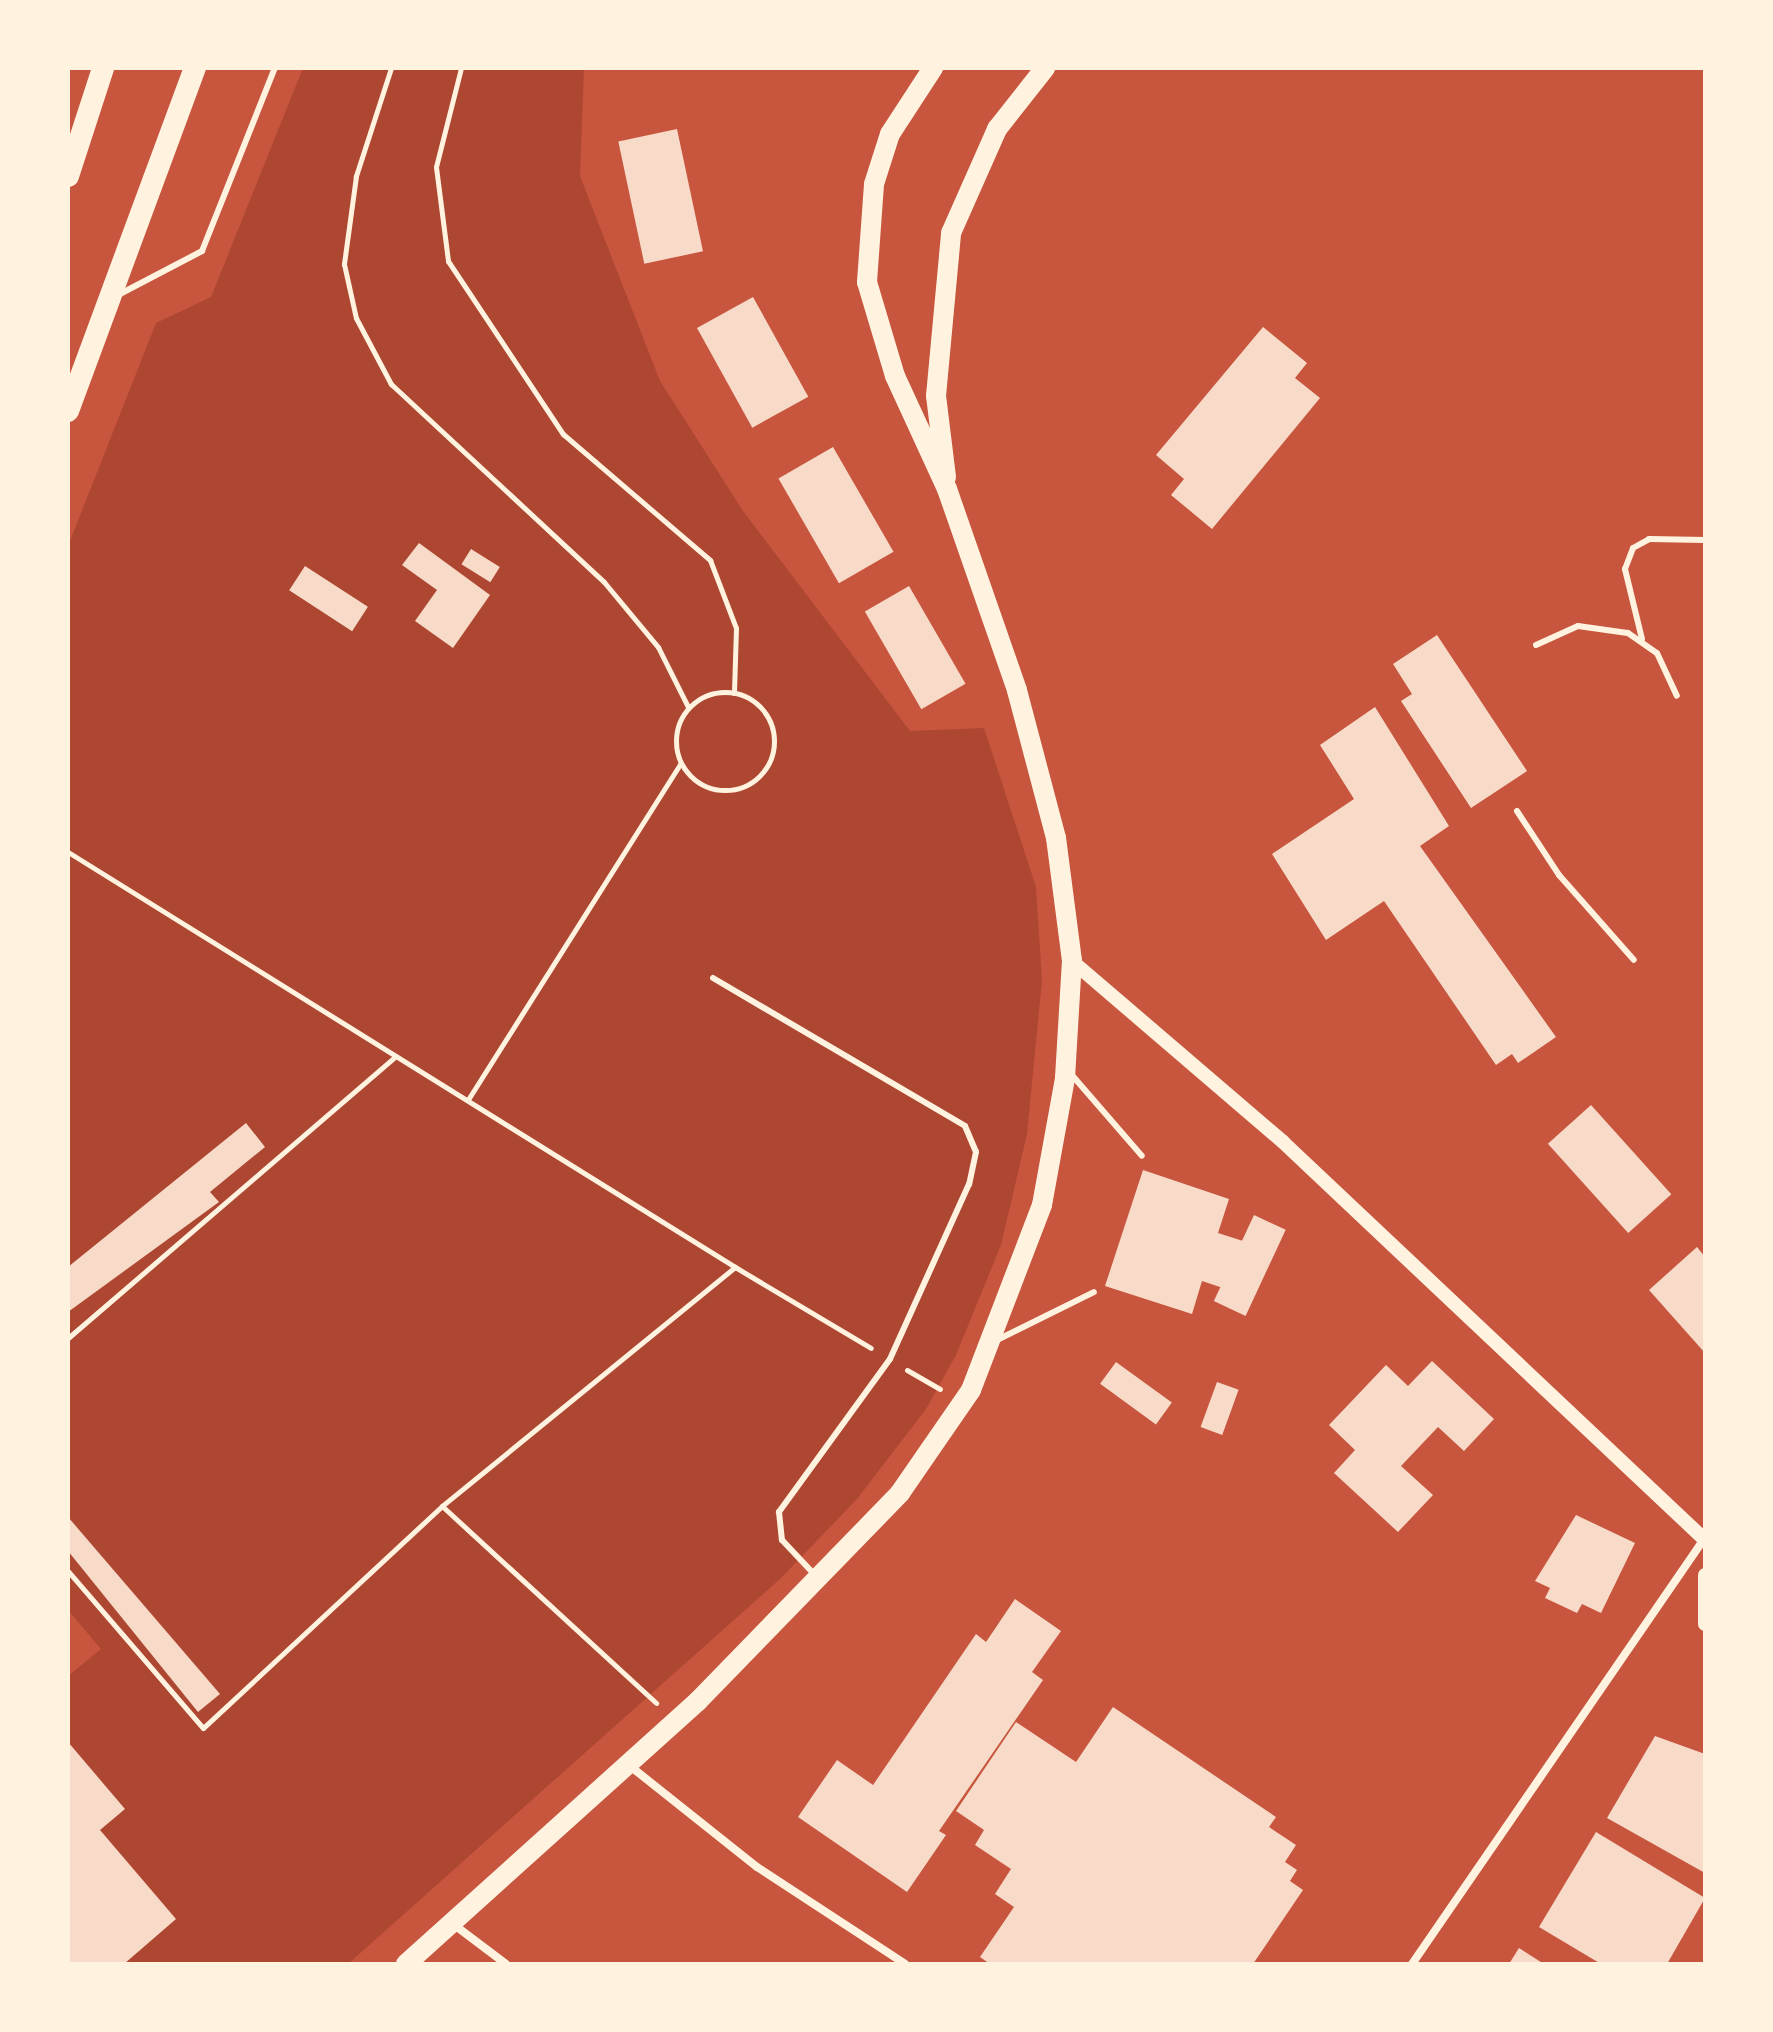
<!DOCTYPE html>
<html>
<head>
<meta charset="utf-8">
<style>
  body { margin:0 }
  #map { position:relative; width:1773px; height:2032px; overflow:hidden; background:#c8553d; font-family:Signika,sans-serif }
  div>[style] { position:absolute }
  .green>* { inset:0; background:#ae4732 }
  .building>* { inset:0; background:#f7dbc8; transform-origin:0 0 }
  .path>* { height:5px; margin:-2.5px; padding:0 2.5px; transform-origin:2.5px; border-radius:2.5px; background:#fff3e0 }
  .path>.ring { margin:-2.5px; padding:0; box-sizing:content-box; background:none; border:5px solid #fff3e0; border-radius:50% }
  .service>* { height:6px; margin:-3px; padding:0 3px; transform-origin:3px; border-radius:3px; background:#fff3e0 }
  .minor>* { height:8px; margin:-4px; padding:0 4px; transform-origin:4px; border-radius:4px; background:#fff3e0 }
  .tertiary>* { height:14px; margin:-7px; padding:0 7px; transform-origin:7px; border-radius:7px; background:#fff3e0 }
  .primary>* { height:20px; margin:-10px; padding:0 10px; transform-origin:10px; border-radius:10px; background:#fff3e0 }
  .trunk>* { height:22px; margin:-11px; padding:0 11px; transform-origin:11px; border-radius:11px; background:#fff3e0 }
  span { translate:-50% -50%; white-space:nowrap; text-align:center; line-height:1.15; -webkit-text-stroke:6px #fff3e0; paint-order:stroke }
  .frame { position:absolute; inset:0; border:70px solid #fff3e0; pointer-events:none }
</style>
</head>
<body>
<div id="map">
  <div class="green">
    <i style="clip-path:polygon(303px 68px,584px 68px,580px 176px,660px 381px,743px 511px,910px 731px,984px 728px,1036px 887px,1042px 981px,1027px 1134px,1001px 1245px,956px 1355px,926px 1409px,857px 1499px,781px 1578px,348px 1964px,68px 1964px,68px 1676px,101px 1649px,68px 1610px,68px 546px,156px 323px,211px 297px)"></i>
  </div>
  <div class="building">
    <i style="left:677px;top:129px;width:125px;height:60px;rotate:78deg"></i>
    <i style="left:753px;top:297px;width:114px;height:64px;rotate:61deg"></i>
    <i style="clip-path:polygon(1263px 327px,1307px 363px,1295px 378px,1320px 398px,1212px 529px,1171px 495px,1184px 479px,1156px 455px)"></i>
    <i style="left:833px;top:447px;width:121px;height:63px;rotate:60deg"></i>
    <i style="clip-path:polygon(419px 543px,490px 595px,453px 648px,415px 621px,437px 590px,402px 565px)"></i>
    <i style="left:471px;top:549px;width:34px;height:18px;rotate:32deg"></i>
    <i style="left:305px;top:566px;width:75px;height:29px;rotate:33deg"></i>
    <i style="left:909px;top:586px;width:113px;height:51px;rotate:60deg"></i>
    <i style="clip-path:polygon(1437px 635px,1527px 771px,1471px 808px,1401px 701px,1412px 694px,1393px 664px)"></i>
    <i style="clip-path:polygon(1375px 707px,1449px 826px,1420px 846px,1556px 1037px,1518px 1063px,1512px 1054px,1496px 1065px,1384px 901px,1326px 940px,1272px 854px,1354px 799px,1320px 745px)"></i>
    <i style="left:1591px;top:1105px;width:120px;height:58px;rotate:48deg"></i>
    <i style="clip-path:polygon(246px 1123px,265px 1147px,210px 1192px,219px 1202px,68px 1312px,68px 1267px)"></i>
    <i style="clip-path:polygon(1143px 1170px,1229px 1199px,1218px 1233px,1243px 1241px,1226px 1289px,1202px 1281px,1192px 1314px,1105px 1286px)"></i>
    <i style="left:1254px;top:1215px;width:35px;height:95px;rotate:25deg"></i>
    <i style="clip-path:polygon(1697px 1247px,1705px 1257px,1705px 1353px,1649px 1290px)"></i>
    <i style="clip-path:polygon(1432px 1361px,1494px 1419px,1464px 1451px,1438px 1427px,1401px 1466px,1433px 1495px,1398px 1532px,1334px 1473px,1355px 1450px,1329px 1425px,1386px 1365px,1408px 1386px)"></i>
    <i style="left:1116px;top:1362px;width:69px;height:27px;rotate:36deg"></i>
    <i style="left:1217px;top:1382px;width:23px;height:48px;rotate:20deg"></i>
    <i style="clip-path:polygon(1576px 1515px,1635px 1543px,1601px 1613px,1582px 1604px,1577px 1613px,1545px 1598px,1550px 1588px,1535px 1581px)"></i>
    <i style="clip-path:polygon(68px 1517px,220px 1694px,198px 1712px,68px 1551px)"></i>
    <i style="clip-path:polygon(1015px 1599px,1061px 1631px,1032px 1672px,1043px 1680px,939px 1831px,946px 1835px,907px 1892px,798px 1817px,837px 1760px,873px 1785px,976px 1634px,986px 1642px)"></i>
    <i style="clip-path:polygon(1113px 1707px,1276px 1817px,1269px 1827px,1296px 1845px,1285px 1862px,1297px 1870px,1290px 1881px,1303px 1890px,1253px 1964px,990px 1964px,980px 1957px,1014px 1907px,995px 1894px,1011px 1869px,975px 1845px,984px 1830px,956px 1811px,1016px 1722px,1076px 1762px)"></i>
    <i style="clip-path:polygon(1655px 1736px,1705px 1754px,1705px 1873px,1607px 1818px)"></i>
    <i style="clip-path:polygon(68px 1742px,125px 1809px,100px 1830px,176px 1919px,124px 1964px,68px 1964px)"></i>
    <i style="clip-path:polygon(1596px 1832px,1705px 1898px,1667px 1964px,1601px 1964px,1539px 1927px)"></i>
    <i style="clip-path:polygon(1519px 1948px,1544px 1964px,1509px 1964px)"></i>
  </div>
  <div class="path">
    <i style="left:391px;top:68px;width:114px;rotate:108deg"></i>
    <i style="left:356px;top:176px;width:89px;rotate:97.8deg"></i>
    <i style="left:344px;top:264px;width:55px;rotate:77.5deg"></i>
    <i style="left:356px;top:318px;width:75px;rotate:62.1deg"></i>
    <i style="left:391px;top:384px;width:291px;rotate:42.9deg"></i>
    <i style="left:604px;top:582px;width:85px;rotate:50.3deg"></i>
    <i style="left:658px;top:647px;width:67px;rotate:63.4deg"></i>
    <i style="left:461px;top:68px;width:102px;rotate:104.2deg"></i>
    <i style="left:436px;top:167px;width:95px;rotate:82.7deg"></i>
    <i style="left:448px;top:261px;width:208px;rotate:56.4deg"></i>
    <i style="left:563px;top:434px;width:194px;rotate:40.6deg"></i>
    <i style="left:710px;top:560px;width:73px;rotate:69.1deg"></i>
    <i style="left:736px;top:628px;width:65px;rotate:91.8deg"></i>
    <i class="ring" style="left:676px;top:692px;width:93px;height:93px"></i>
    <i style="left:68px;top:852px;width:786px;rotate:31.89deg"></i>
    <i style="left:735px;top:1267px;width:378px;rotate:140.8deg"></i>
    <i style="left:442px;top:1506px;width:326px;rotate:137.1deg"></i>
    <i style="left:203px;top:1728px;width:207px;rotate:-130.7deg"></i>
    <i style="left:469px;top:1098px;width:396px;rotate:-57.7deg"></i>
    <i style="left:735px;top:1267px;width:158px;rotate:30.8deg"></i>
    <i style="left:68px;top:1338px;width:430px;rotate:-40.7deg"></i>
    <i style="left:907px;top:1370px;width:38px;rotate:30deg"></i>
    <i style="left:442px;top:1506px;width:291px;rotate:42.6deg"></i>
  </div>
  <div class="service">
    <i style="left:118px;top:295px;width:95px;rotate:-27.6deg"></i>
    <i style="left:202px;top:251px;width:197px;rotate:-68.3deg"></i>
    <i style="left:1642px;top:639px;width:72px;rotate:-103.7deg"></i>
    <i style="left:1625px;top:569px;width:22px;rotate:-69deg"></i>
    <i style="left:1633px;top:548px;width:18px;rotate:-29deg"></i>
    <i style="left:1649px;top:539px;width:56px;rotate:1deg"></i>
    <i style="left:1536px;top:645px;width:46px;rotate:-24.3deg"></i>
    <i style="left:1578px;top:626px;width:50px;rotate:8deg"></i>
    <i style="left:1628px;top:633px;width:35px;rotate:35deg"></i>
    <i style="left:1657px;top:653px;width:47px;rotate:65.1deg"></i>
    <i style="left:1517px;top:811px;width:77px;rotate:56.7deg"></i>
    <i style="left:1559px;top:875px;width:113px;rotate:48.6deg"></i>
    <i style="left:713px;top:978px;width:292px;rotate:30.4deg"></i>
    <i style="left:965px;top:1126px;width:28px;rotate:67deg"></i>
    <i style="left:976px;top:1152px;width:33px;rotate:102deg"></i>
    <i style="left:969px;top:1184px;width:192px;rotate:114.3deg"></i>
    <i style="left:890px;top:1359px;width:189px;rotate:126deg"></i>
    <i style="left:779px;top:1512px;width:28px;rotate:84deg"></i>
    <i style="left:782px;top:1540px;width:48px;rotate:46.7deg"></i>
    <i style="left:1071px;top:1074px;width:108px;rotate:49.1deg"></i>
    <i style="left:997px;top:1340px;width:108px;rotate:-26.3deg"></i>
  </div>
  <div class="minor">
    <i style="left:630px;top:1766px;width:162px;rotate:38.5deg"></i>
    <i style="left:757px;top:1867px;width:177px;rotate:33.2deg"></i>
    <i style="left:453px;top:1924px;width:66px;rotate:37deg"></i>
    <i style="left:1412px;top:1964px;width:516px;rotate:-55.51deg"></i>
  </div>
  <div class="tertiary">
    <i style="left:1072px;top:961px;width:278px;rotate:40.6deg"></i>
    <i style="left:1283px;top:1142px;width:580px;rotate:43.32deg"></i>
    <i style="left:1705px;top:1575px;width:49px;rotate:90deg"></i>
  </div>
  <div class="primary">
    <i style="left:946px;top:477px;width:82px;rotate:-97deg"></i>
    <i style="left:936px;top:396px;width:164px;rotate:-84.7deg"></i>
    <i style="left:951px;top:233px;width:114px;rotate:-66.1deg"></i>
    <i style="left:997px;top:129px;width:78px;rotate:-51.8deg"></i>
    <i style="left:406px;top:1964px;width:393px;rotate:-42deg"></i>
    <i style="left:698px;top:1701px;width:290px;rotate:-45.8deg"></i>
    <i style="left:900px;top:1493px;width:125px;rotate:-55.4deg"></i>
    <i style="left:971px;top:1390px;width:198px;rotate:-69deg"></i>
    <i style="left:1042px;top:1205px;width:129px;rotate:-79.7deg"></i>
    <i style="left:1065px;top:1078px;width:117px;rotate:-86.6deg"></i>
    <i style="left:1072px;top:961px;width:124px;rotate:-97.4deg"></i>
    <i style="left:1056px;top:838px;width:153px;rotate:-104.8deg"></i>
    <i style="left:1017px;top:690px;width:213px;rotate:-109.2deg"></i>
    <i style="left:947px;top:489px;width:124px;rotate:-114.7deg"></i>
    <i style="left:895px;top:376px;width:98px;rotate:-106.6deg"></i>
    <i style="left:867px;top:282px;width:98px;rotate:-85.9deg"></i>
    <i style="left:874px;top:184px;width:52px;rotate:-72.3deg"></i>
    <i style="left:890px;top:134px;width:79px;rotate:-56.9deg"></i>
  </div>
  <div class="trunk">
    <i style="left:68px;top:176px;width:114px;rotate:-72deg"></i>
    <i style="left:68px;top:411px;width:366px;rotate:-69.7deg"></i>
  </div>
  <div class="frame"></div>
</div>
</body>
</html>
